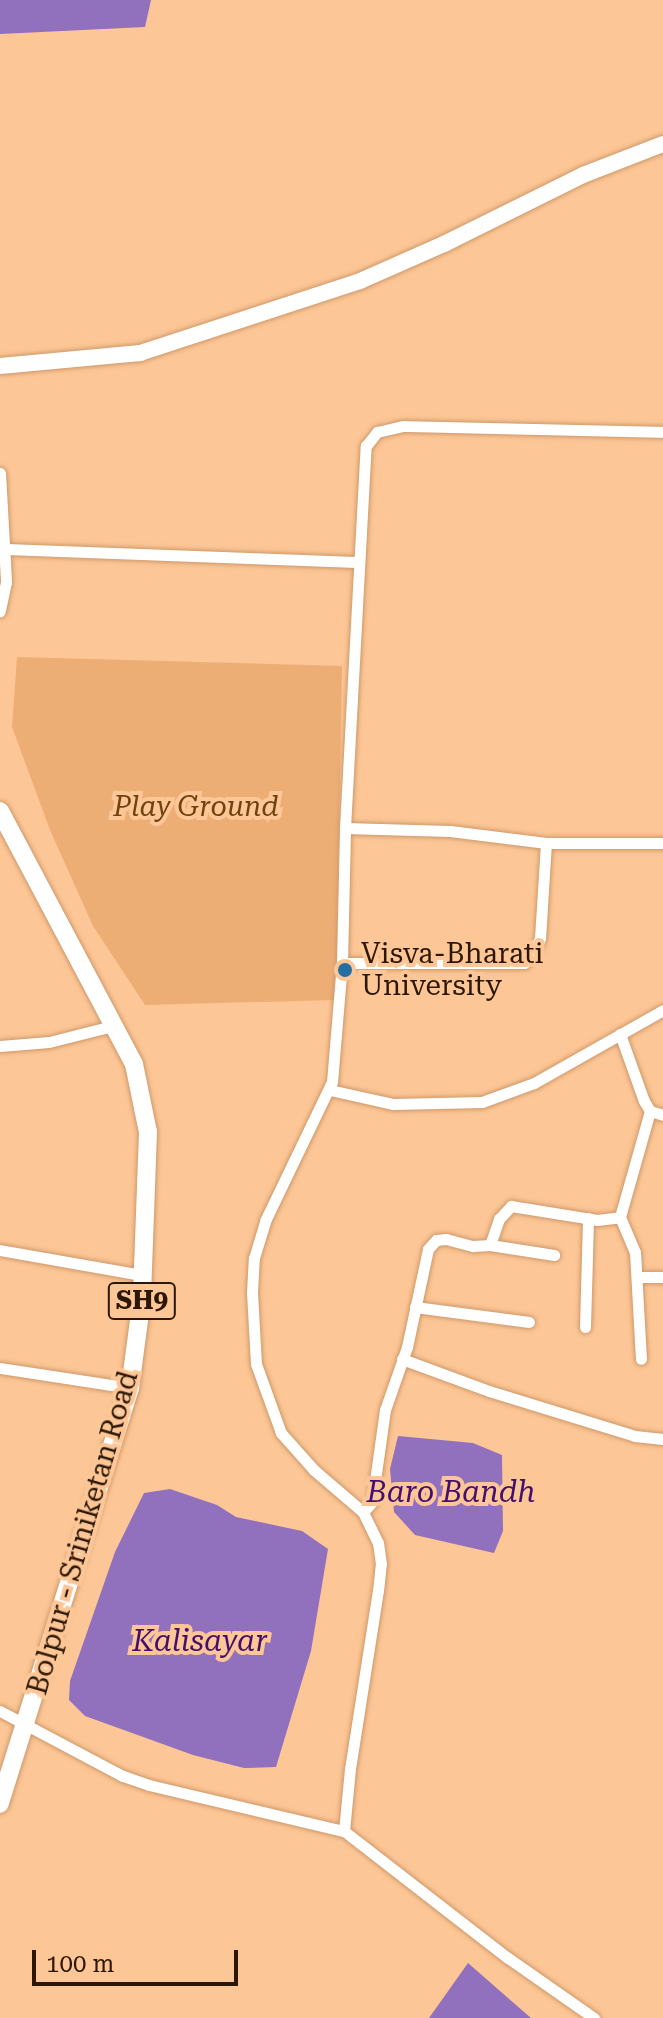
<!DOCTYPE html>
<html>
<head>
<meta charset="utf-8">
<style>
	body { margin:0 }
	#map { position:relative; width:663px; height:2018px; overflow:hidden; background:#fdc696; font-family:"Roboto Serif",serif }
	div>[style] { position:absolute }
	.green>* { inset:0; background:#edae76 }
	.water>* { inset:0; background:#9170be }
	.roads { filter:drop-shadow(0 0 2px #ce996a) drop-shadow(0 0 2px #ce996a) }
	.minor>* { height:11px; margin:-5.5px; padding:0 5.5px; transform-origin:5.5px; border-radius:5.5px; background:#fff }
	.secondary>* { height:16px; margin:-8px; padding:0 8px; transform-origin:8px; border-radius:8px; background:#fff }
	.primary>* { height:18px; margin:-9px; padding:0 9px; transform-origin:9px; border-radius:9px; background:#fff }
	.dots>* { width:22px; height:22px; translate:-50% -50%; box-sizing:border-box; border:4px solid #fdc696; border-radius:50% }
	span { translate:-50% -50%; white-space:nowrap; text-align:center; line-height:1.15; -webkit-text-stroke:8px #fdc696; paint-order:stroke }
	.shield-label span { padding:2px 6px; background:#fdc696; border:2px solid; border-radius:6px; -webkit-text-stroke-width:0 }
	.shield-label { font-size:26px; color:#2b1704; font-weight:700 }
	.park-label { font-size:28px; color:#70420d; font-style:italic }
	.poi-label { font-size:28px; color:#2b1704 }
	.left { translate:0 -50%; text-align:left }
	.street-label { font-size:28px; color:#2b1704 }
	.water-label { font-size:30px; color:#441070; font-style:italic }
	.scale { position:absolute; left:32px; top:1950px; width:206px; height:36px; box-sizing:border-box; border:4px solid #2b1704; border-top:0; padding-left:10px; font-size:24px; line-height:28px; white-space:nowrap; color:#2b1704; -webkit-text-stroke:6px #fdc696; paint-order:stroke }
</style>
</head>
<body>
<div id="map">
	<div class="green">
		<div style="clip-path:polygon(17px 657px,342px 666px,336px 1000px,145px 1005px,93px 926px,50px 830px,12px 727px)"></div>
	</div>
	<div class="water">
		<div style="clip-path:polygon(0 0,151px 0,145px 27px,0 34px)"></div>
		<div style="clip-path:polygon(398px 1436px,473px 1443px,502px 1455px,503px 1531px,494px 1553px,415px 1535px,394px 1512px,390px 1469px)"></div>
		<div style="clip-path:polygon(170px 1489px,217px 1505px,236px 1517px,302px 1531px,328px 1549px,311px 1651px,276px 1767px,244px 1768px,193px 1755px,85px 1716px,69px 1700px,70px 1681px,115px 1552px,144px 1493px)"></div>
		<div style="clip-path:polygon(468px 1963px,531px 2018px,429px 2018px)"></div>
	</div>
	<div class="roads">
		<div class="minor">
			<div style="left:0;top:473px;width:109px;rotate:86.8deg"></div>
			<div style="left:6px;top:582px;width:30px;rotate:102deg"></div>
			<div style="left:5px;top:549px;width:353px;rotate:2.1deg"></div>
			<div style="left:345px;top:828px;width:105px;rotate:1.6deg"></div>
			<div style="left:450px;top:831px;width:97px;rotate:7.1deg"></div>
			<div style="left:546px;top:843px;width:117px"></div>
			<div style="left:342px;top:963px;width:182px"></div>
			<div style="left:524px;top:963px;width:11px;rotate:-41deg"></div>
			<div style="left:532px;top:956px;width:20px;rotate:-66deg"></div>
			<div style="left:540px;top:938px;width:95px;rotate:-86.4deg"></div>
			<div style="left:620px;top:1034px;width:71px;rotate:70.3deg"></div>
			<div style="left:644px;top:1101px;width:12px;rotate:59deg"></div>
			<div style="left:650px;top:1111px;width:14px;rotate:17deg"></div>
			<div style="left:0;top:1046px;width:49px;rotate:-4.7deg"></div>
			<div style="left:49px;top:1042px;width:69px;rotate:-14.2deg"></div>
			<div style="left:330px;top:1090px;width:65px;rotate:12.5deg"></div>
			<div style="left:393px;top:1104px;width:89px;rotate:-1.3deg"></div>
			<div style="left:482px;top:1102px;width:55px;rotate:-20.1deg"></div>
			<div style="left:534px;top:1083px;width:148px;rotate:-29.5deg"></div>
			<div style="left:620px;top:1217px;width:38px;rotate:67deg"></div>
			<div style="left:635px;top:1252px;width:107px;rotate:86.8deg"></div>
			<div style="left:490px;top:1245px;width:65px;rotate:8.9deg"></div>
			<div style="left:0;top:1250px;width:144px;rotate:10deg"></div>
			<div style="left:637px;top:1277px;width:26px"></div>
			<div style="left:415px;top:1307px;width:115px;rotate:7.5deg"></div>
			<div style="left:585px;top:1327px;width:109px;rotate:-88.4deg"></div>
			<div style="left:402px;top:1359px;width:93px;rotate:20.2deg"></div>
			<div style="left:489px;top:1391px;width:153px;rotate:17.1deg"></div>
			<div style="left:635px;top:1436px;width:28px;rotate:6deg"></div>
			<div style="left:0;top:1368px;width:132px;rotate:8.7deg"></div>
			<div style="left:363px;top:1512px;width:13px;rotate:-48deg"></div>
			<div style="left:372px;top:1502px;width:93px;rotate:-82deg"></div>
			<div style="left:385px;top:1410px;width:67px;rotate:-70.8deg"></div>
			<div style="left:407px;top:1347px;width:100px;rotate:-77.9deg"></div>
			<div style="left:428px;top:1249px;width:12px;rotate:-48deg"></div>
			<div style="left:436px;top:1240px;width:10px;rotate:-6deg"></div>
			<div style="left:446px;top:1239px;width:28px;rotate:15deg"></div>
			<div style="left:473px;top:1246px;width:17px;rotate:-3deg"></div>
			<div style="left:490px;top:1245px;width:28px;rotate:-71deg"></div>
			<div style="left:499px;top:1219px;width:18px;rotate:-47deg"></div>
			<div style="left:511px;top:1206px;width:87px;rotate:9.2deg"></div>
			<div style="left:597px;top:1220px;width:23px;rotate:-7deg"></div>
			<div style="left:620px;top:1217px;width:110px;rotate:-74.2deg"></div>
			<div style="left:0;top:1711px;width:139px;rotate:27.9deg"></div>
			<div style="left:123px;top:1776px;width:28px;rotate:19deg"></div>
			<div style="left:149px;top:1785px;width:200px;rotate:13.3deg"></div>
			<div style="left:344px;top:1831px;width:207px;rotate:37.8deg"></div>
			<div style="left:508px;top:1958px;width:105px;rotate:34.9deg"></div>
			<div style="left:344px;top:1831px;width:62px;rotate:-84.5deg"></div>
			<div style="left:350px;top:1769px;width:180px;rotate:-81.1deg"></div>
			<div style="left:378px;top:1591px;width:27px;rotate:-84deg"></div>
			<div style="left:381px;top:1564px;width:21px;rotate:-98deg"></div>
			<div style="left:378px;top:1543px;width:34px;rotate:-116deg"></div>
			<div style="left:363px;top:1512px;width:65px;rotate:-139.4deg"></div>
			<div style="left:314px;top:1470px;width:50px;rotate:-131.7deg"></div>
			<div style="left:281px;top:1433px;width:73px;rotate:-109.9deg"></div>
			<div style="left:256px;top:1364px;width:71px;rotate:-93.2deg"></div>
			<div style="left:252px;top:1293px;width:35px;rotate:-87deg"></div>
			<div style="left:254px;top:1258px;width:39px;rotate:-73deg"></div>
			<div style="left:265px;top:1221px;width:154px;rotate:-64.3deg"></div>
			<div style="left:332px;top:1082px;width:119px;rotate:-85.2deg"></div>
			<div style="left:342px;top:963px;width:135px;rotate:-88.7deg"></div>
			<div style="left:345px;top:828px;width:383px;rotate:-86.9deg"></div>
			<div style="left:366px;top:446px;width:18px;rotate:-52deg"></div>
			<div style="left:377px;top:432px;width:27px;rotate:-13deg"></div>
			<div style="left:403px;top:426px;width:260px;rotate:1.3deg"></div>
		</div>
		<div class="secondary">
			<div style="left:0;top:366px;width:141px;rotate:-5.3deg"></div>
			<div style="left:140px;top:353px;width:231px;rotate:-18.1deg"></div>
			<div style="left:360px;top:281px;width:92px;rotate:-23.8deg"></div>
			<div style="left:444px;top:244px;width:155px;rotate:-26.4deg"></div>
			<div style="left:583px;top:175px;width:86px;rotate:-21.2deg"></div>
		</div>
		<div class="primary">
			<div style="left:0;top:811px;width:286px;rotate:62.1deg"></div>
			<div style="left:134px;top:1064px;width:69px;rotate:78.4deg"></div>
			<div style="left:148px;top:1132px;width:166px;rotate:92.1deg"></div>
			<div style="left:142px;top:1298px;width:91px;rotate:97.6deg"></div>
			<div style="left:130px;top:1388px;width:436px;rotate:107.4deg"></div>
		</div>
	</div>
	<div class="dots">
		<div style="left:345px;top:970px;background:#236fa2"></div>
	</div>
	<div class="shield-label">
		<span style="left:142px;top:1301px">SH9</span>
	</div>
	<div class="park-label">
		<span style="left:196px;top:807px">Play Ground</span>
	</div>
	<div class="poi-label">
		<span class="left" style="left:361px;top:970px">Visva-Bharati<br>University</span>
	</div>
	<div class="street-label">
		<span style="left:83px;top:1533px;rotate:-74deg">Bolpur - Sriniketan Road</span>
	</div>
	<div class="water-label">
		<span style="left:451px;top:1492px">Baro Bandh</span>
		<span style="left:200px;top:1641px">Kalisayar</span>
	</div>
	<div class="scale">100 m</div>
</div>
</body>
</html>
